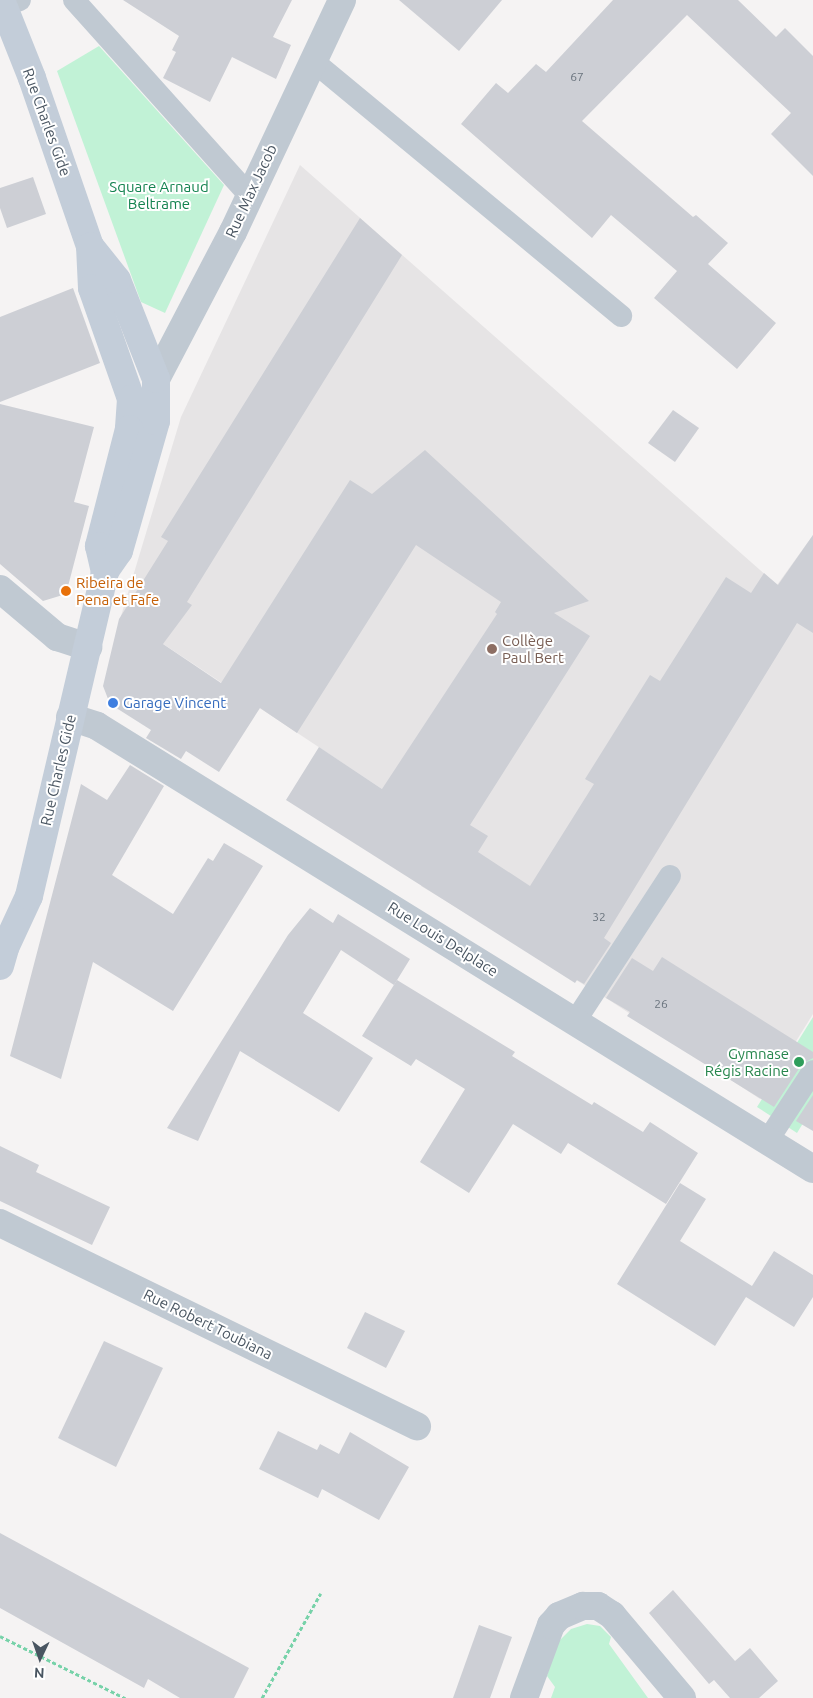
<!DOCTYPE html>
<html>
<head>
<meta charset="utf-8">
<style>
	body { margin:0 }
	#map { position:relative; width:813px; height:1698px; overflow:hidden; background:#f5f3f3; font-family:Ubuntu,sans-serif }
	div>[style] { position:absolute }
	.education>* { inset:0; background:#e6e4e5 }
	.green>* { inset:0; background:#c1f2d6 }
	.building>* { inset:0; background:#cdcfd5 }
	.path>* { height:3px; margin-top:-1.5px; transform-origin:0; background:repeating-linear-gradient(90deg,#77d2a9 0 4px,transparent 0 6.5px) }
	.lane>* { height:22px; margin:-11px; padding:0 11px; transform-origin:11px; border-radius:11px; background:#c0c9d2 }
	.street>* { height:28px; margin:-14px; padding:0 14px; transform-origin:14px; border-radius:14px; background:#c0c9d2 }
	.secondary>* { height:28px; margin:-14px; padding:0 14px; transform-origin:14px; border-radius:14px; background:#c3cdd9 }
	.dots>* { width:14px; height:14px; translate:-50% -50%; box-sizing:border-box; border:2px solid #fff; border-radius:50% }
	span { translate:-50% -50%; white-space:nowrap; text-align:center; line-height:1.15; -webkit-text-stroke:4px #fff; paint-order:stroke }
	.number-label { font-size:12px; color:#6a747e }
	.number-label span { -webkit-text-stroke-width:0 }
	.street-label { font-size:15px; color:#495561 }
	.park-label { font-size:15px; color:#148350 }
	.food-label { font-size:15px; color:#c56008 }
	.left { translate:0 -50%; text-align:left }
	.education-label { font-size:15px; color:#785e54 }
	.shop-label { font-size:15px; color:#366cbe }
	.leisure-label { font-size:15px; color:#27864d }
	.right { translate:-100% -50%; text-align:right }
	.north { position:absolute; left:15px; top:1633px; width:50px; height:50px; -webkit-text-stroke:4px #fff; paint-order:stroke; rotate:183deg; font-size:14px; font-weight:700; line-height:20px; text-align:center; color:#495561 }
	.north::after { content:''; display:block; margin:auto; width:18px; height:22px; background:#495561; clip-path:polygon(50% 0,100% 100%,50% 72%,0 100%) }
</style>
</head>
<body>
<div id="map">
	<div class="education">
		<div style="clip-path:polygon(300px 165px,777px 585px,813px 535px,813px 1014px,760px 1099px,609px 1000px,421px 886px,453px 836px,121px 616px,181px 417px)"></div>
	</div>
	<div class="green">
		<div style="clip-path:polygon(99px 46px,224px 185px,165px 313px,141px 302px,57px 71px)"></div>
		<div style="clip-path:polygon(813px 1017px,813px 1107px,797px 1133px,757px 1107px)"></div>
		<div style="clip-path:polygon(587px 1624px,600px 1626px,611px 1637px,609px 1644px,648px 1698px,551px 1698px,555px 1687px,547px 1676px,556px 1644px,571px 1629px)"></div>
	</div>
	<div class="building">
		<div style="clip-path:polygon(123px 0,292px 0,273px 37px,291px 45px,276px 79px,232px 57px,210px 102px,163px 78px,176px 52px,172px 50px,179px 36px)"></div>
		<div style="clip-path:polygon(399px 0,502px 0,459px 51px)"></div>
		<div style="clip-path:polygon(613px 0,738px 0,776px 37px,785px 28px,813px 56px,813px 176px,771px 134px,791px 113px,687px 15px,582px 121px,693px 217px,696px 215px,728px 243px,708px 264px,776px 323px,737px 369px,654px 298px,677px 271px,611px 215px,592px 238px,461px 124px,496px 83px,508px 93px,536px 64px,546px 72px)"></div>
		<div style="clip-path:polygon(33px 177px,46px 214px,7px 228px,0 208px,0 188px)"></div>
		<div style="clip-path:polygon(360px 218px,402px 255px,187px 602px,192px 605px,163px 644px,221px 683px,350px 480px,372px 494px,425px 450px,589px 601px,554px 613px,590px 636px,470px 825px,488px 836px,478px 852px,530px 886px,594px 784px,585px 779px,650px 675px,660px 681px,726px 577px,751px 593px,764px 573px,778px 585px,813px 535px,813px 633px,797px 623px,604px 938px,611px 943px,584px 984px,577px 980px,575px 983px,286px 800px,319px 747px,382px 789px,497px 614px,495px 612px,501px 602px,416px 545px,297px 733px,260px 708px,219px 772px,186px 751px,181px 759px,146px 738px,151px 730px,110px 704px,103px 686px,119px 619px,168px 541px,161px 537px)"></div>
		<div style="clip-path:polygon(73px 288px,100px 363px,0 402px,0 317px)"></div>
		<div style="clip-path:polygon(0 404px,94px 427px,74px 502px,89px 506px,66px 594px,43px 601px,0 564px)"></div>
		<div style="clip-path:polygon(673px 410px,699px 428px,675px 462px,648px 443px)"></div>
		<div style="clip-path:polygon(130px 765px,164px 786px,112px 875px,173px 914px,208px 858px,213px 861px,224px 843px,263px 866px,173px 1011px,93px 962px,61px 1079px,10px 1056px,81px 784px,107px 800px)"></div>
		<div style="clip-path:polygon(310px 908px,333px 923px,338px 914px,410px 959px,394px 985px,341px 950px,303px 1013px,373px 1058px,339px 1112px,240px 1051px,198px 1141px,167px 1128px,288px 935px)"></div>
		<div style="clip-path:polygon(662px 957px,813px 1052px,813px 1058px,802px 1064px,774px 1107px,627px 1016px,630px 1012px,606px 998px,632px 958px,653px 971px)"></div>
		<div style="clip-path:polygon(397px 980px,515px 1052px,512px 1056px,592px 1105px,594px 1102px,643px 1132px,650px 1122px,698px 1153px,666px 1204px,568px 1143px,561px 1154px,513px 1124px,469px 1193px,420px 1162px,465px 1089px,416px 1059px,411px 1066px,362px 1036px)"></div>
		<div style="clip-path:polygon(813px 1095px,813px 1131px,796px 1121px)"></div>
		<div style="clip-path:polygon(0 1146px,39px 1165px,36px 1172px,110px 1207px,92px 1245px,0 1201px)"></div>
		<div style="clip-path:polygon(680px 1183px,706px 1199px,680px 1241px,752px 1286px,774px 1251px,813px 1275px,813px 1297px,794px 1327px,746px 1297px,715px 1346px,617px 1284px)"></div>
		<div style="clip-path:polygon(365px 1312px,405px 1331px,386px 1368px,347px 1348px)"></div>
		<div style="clip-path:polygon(104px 1341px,163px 1368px,116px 1467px,58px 1438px)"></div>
		<div style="clip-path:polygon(278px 1431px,317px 1450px,320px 1444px,339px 1454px,350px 1432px,409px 1467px,379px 1520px,322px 1489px,318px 1498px,259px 1469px)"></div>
		<div style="clip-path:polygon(0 1533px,249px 1668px,234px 1698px,180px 1698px,148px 1679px,144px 1688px,0 1608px)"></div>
		<div style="clip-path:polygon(673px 1590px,735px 1661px,750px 1648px,778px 1681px,759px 1698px,730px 1698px,714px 1680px,709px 1684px,649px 1613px)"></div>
		<div style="clip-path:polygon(479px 1625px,512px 1637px,490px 1698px,453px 1698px)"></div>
	</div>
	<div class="path">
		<div style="left:0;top:1636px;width:140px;rotate:26.4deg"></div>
		<div style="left:262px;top:1698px;width:120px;rotate:-60.7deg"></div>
	</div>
	<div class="lane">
		<div style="left:74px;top:0;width:263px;rotate:48.1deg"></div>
		<div style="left:4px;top:6px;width:17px;rotate:-21deg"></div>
		<div style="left:313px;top:61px;width:400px;rotate:39.6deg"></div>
		<div style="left:576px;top:1020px;width:172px;rotate:-56.9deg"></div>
		<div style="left:768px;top:1140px;width:82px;rotate:-56.9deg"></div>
	</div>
	<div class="street">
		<div style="left:156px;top:379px;width:166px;rotate:-62.4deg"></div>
		<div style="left:233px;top:232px;width:256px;rotate:-64.8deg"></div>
		<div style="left:0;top:589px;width:75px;rotate:40.1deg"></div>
		<div style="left:57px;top:637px;width:33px;rotate:18deg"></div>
		<div style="left:70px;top:717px;width:28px;rotate:18deg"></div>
		<div style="left:97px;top:726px;width:842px;rotate:31.75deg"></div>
		<div style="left:0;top:1223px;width:464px;rotate:26deg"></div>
		<div style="left:524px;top:1698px;width:78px;rotate:-69.7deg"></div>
		<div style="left:551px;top:1625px;width:12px;rotate:-48deg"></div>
		<div style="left:559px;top:1616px;width:26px;rotate:-23deg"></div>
		<div style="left:583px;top:1606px;width:15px"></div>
		<div style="left:598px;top:1606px;width:17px;rotate:33deg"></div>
		<div style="left:612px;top:1615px;width:109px;rotate:49.9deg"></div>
	</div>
	<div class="secondary">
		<div style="left:1px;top:0;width:84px;rotate:68.3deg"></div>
		<div style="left:32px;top:78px;width:178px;rotate:71deg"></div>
		<div style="left:90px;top:246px;width:42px;rotate:87.3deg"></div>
		<div style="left:92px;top:288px;width:118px;rotate:70.6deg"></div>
		<div style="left:131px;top:399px;width:30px;rotate:94deg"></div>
		<div style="left:129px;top:429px;width:121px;rotate:104.4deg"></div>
		<div style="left:99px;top:546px;width:26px;rotate:77deg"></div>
		<div style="left:0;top:966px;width:19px;rotate:-74deg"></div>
		<div style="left:5px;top:948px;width:57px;rotate:-65.2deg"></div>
		<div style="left:29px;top:896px;width:334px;rotate:-76.8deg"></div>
		<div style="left:105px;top:571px;width:24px;rotate:-55deg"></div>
		<div style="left:119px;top:551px;width:135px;rotate:-74.1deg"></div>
		<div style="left:156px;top:421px;width:42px;rotate:-90deg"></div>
		<div style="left:156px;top:379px;width:106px;rotate:-111.5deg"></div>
		<div style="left:117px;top:280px;width:43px;rotate:-128.5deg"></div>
	</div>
	<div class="dots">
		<div style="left:66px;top:591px;background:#e8710a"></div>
		<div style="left:492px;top:649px;background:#8d6e63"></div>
		<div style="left:113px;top:703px;background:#3f7fe0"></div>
		<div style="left:799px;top:1062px;background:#2e9e5b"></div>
	</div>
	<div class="number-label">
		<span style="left:577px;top:77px">67</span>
		<span style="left:599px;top:917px">32</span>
		<span style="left:661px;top:1004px">26</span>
	</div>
	<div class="street-label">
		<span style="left:47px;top:122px;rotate:70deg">Rue Charles Gide</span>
		<span style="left:251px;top:191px;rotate:-65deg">Rue Max Jacob</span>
		<span style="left:58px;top:770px;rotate:-77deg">Rue Charles Gide</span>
		<span style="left:443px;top:939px;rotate:32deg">Rue Louis Delplace</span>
		<span style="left:208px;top:1324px;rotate:26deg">Rue Robert Toubiana</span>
	</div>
	<div class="park-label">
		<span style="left:159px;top:195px">Square Arnaud<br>Beltrame</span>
	</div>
	<div class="food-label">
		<span class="left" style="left:76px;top:591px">Ribeira de<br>Pena et Fafe</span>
	</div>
	<div class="education-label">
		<span class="left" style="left:502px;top:649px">Collège<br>Paul Bert</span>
	</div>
	<div class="shop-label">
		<span class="left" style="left:123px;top:703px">Garage Vincent</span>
	</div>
	<div class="leisure-label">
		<span class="right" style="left:789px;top:1062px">Gymnase<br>Régis Racine</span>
	</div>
	<div class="north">N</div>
</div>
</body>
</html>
